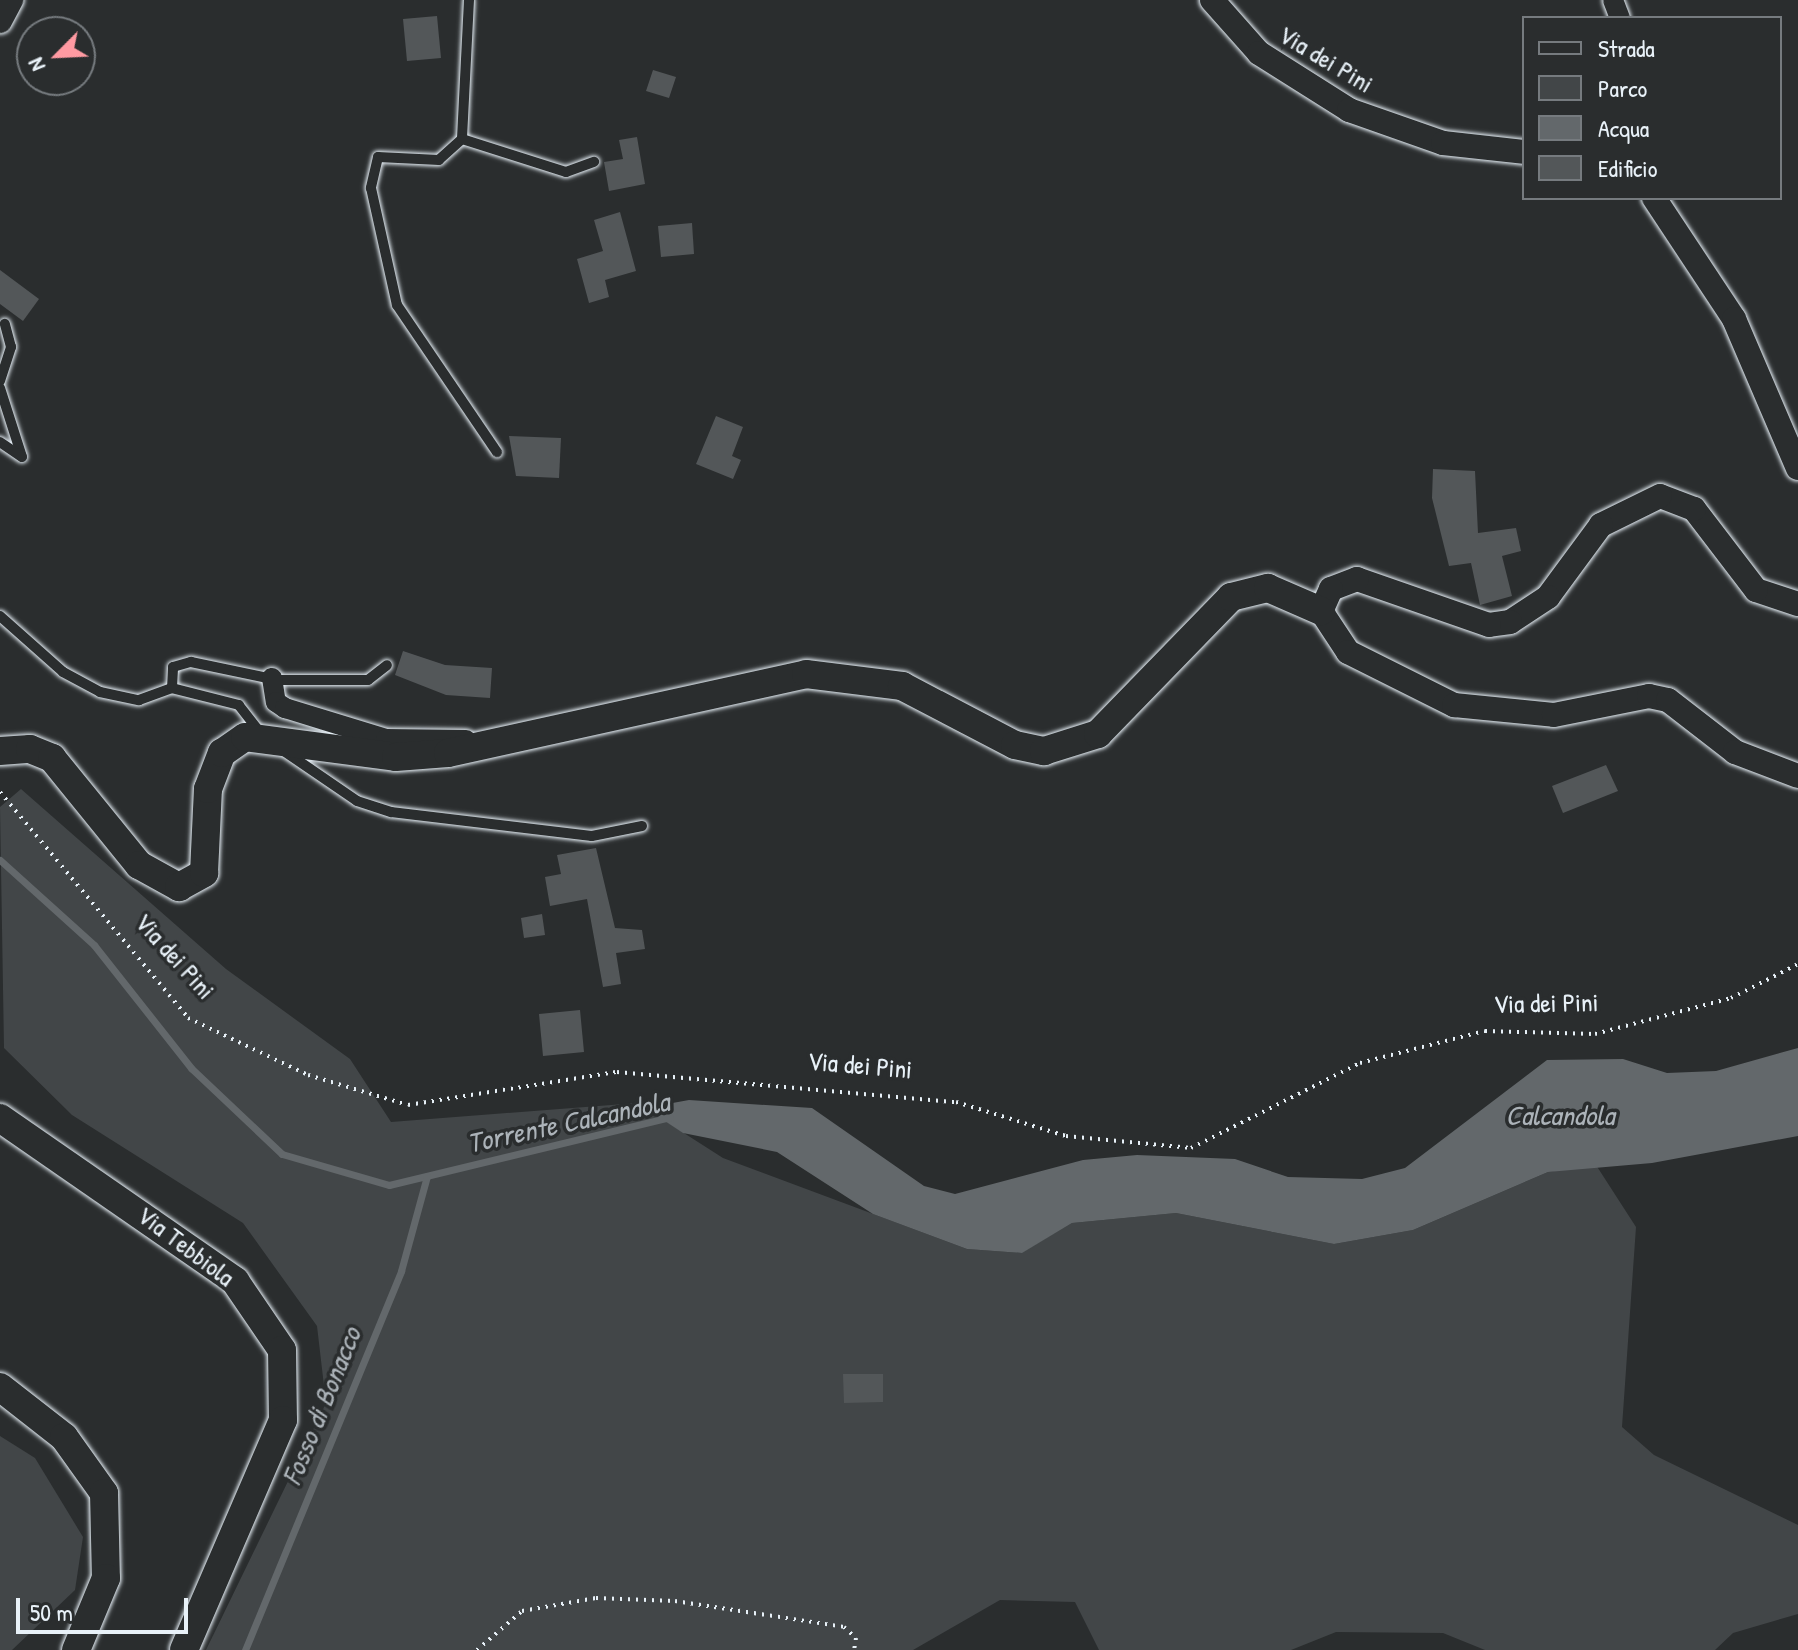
<!DOCTYPE html>
<html>
<head>
<meta charset="utf-8">
<style>
	body { margin:0 }
	#map { position:relative; width:1798px; height:1650px; overflow:hidden; background:#2a2d2e; font-family:"Patrick Hand",sans-serif }
	div>[style] { position:absolute }
	.green>* { inset:0; background:#424648 }
	.water>* { inset:0; background:#63686b }
	.stream>* { height:7px; margin:-3.5px; padding:0 3.5px; transform-origin:3.5px; border-radius:3.5px; background:#63686b }
	.building>* { inset:0; background:#535759 }
	.path>* { height:4px; margin-top:-2px; transform-origin:0; background:repeating-linear-gradient(90deg,#e8f1f8 0 2px,transparent 0 8px) }
	.roads { filter:drop-shadow(0 0 2px #e8f1f8) drop-shadow(0 0 2px #e8f1f8) }
	.service>* { height:10px; margin:-5px; padding:0 5px; transform-origin:5px; border-radius:5px; background:#2a2d2e }
	.minor>* { height:20px; margin:-10px; padding:0 10px; transform-origin:10px; border-radius:10px; background:#2a2d2e }
	.tertiary>* { height:24px; margin:-12px; padding:0 12px; transform-origin:12px; border-radius:12px; background:#2a2d2e }
	.secondary>* { height:28px; margin:-14px; padding:0 14px; transform-origin:14px; border-radius:14px; background:#2a2d2e }
	span { translate:-50% -50%; white-space:nowrap; text-align:center; line-height:1.15; -webkit-text-stroke:7px #2a2d2e; paint-order:stroke }
	.street-label { font-size:26px; color:#e8f1f8 }
	.water-label { font-size:28px; color:#acb3b9; font-style:italic }
	.legend { position:absolute; left:1522px; top:16px; width:260px; height:184px; box-sizing:border-box; background:#2a2d2e; border:2px solid #767b7f; margin:0; padding:10px 14px; list-style:none; font-size:24px; color:#e8f1f8 }
	.legend li { display:flex; align-items:center; gap:16px; height:40px }
	.legend b { width:40px; border:2px solid #767b7f }
	.north { position:absolute; left:16px; top:16px; width:80px; height:80px; box-sizing:border-box; background:#2a2d2e; border:2px solid #767b7f; border-radius:50%; rotate:246deg; font-size:22px; font-weight:700; line-height:32px; text-align:center; color:#e8f1f8 }
	.north::after { content:''; display:block; margin:auto; width:28px; height:36px; background:#ff9aa2; clip-path:polygon(50% 0,100% 100%,50% 72%,0 100%) }
	.scale { position:absolute; left:16px; top:1598px; width:172px; height:36px; box-sizing:border-box; border:4px solid #e8f1f8; border-top:0; padding-left:10px; font-size:24px; line-height:28px; white-space:nowrap; color:#e8f1f8; -webkit-text-stroke:6px #2a2d2e; paint-order:stroke }
</style>
</head>
<body>
<div id="map">
	<div class="green">
		<div style="clip-path:polygon(21px 789px,226px 969px,350px 1059px,391px 1122px,637px 1103px,723px 1158px,967px 1249px,1021px 1253px,1072px 1223px,1176px 1213px,1334px 1244px,1413px 1230px,1548px 1172px,1596px 1165px,1636px 1227px,1622px 1427px,1654px 1455px,1798px 1525px,1798px 1614px,1733px 1633px,1715px 1650px,1485px 1650px,1443px 1633px,1336px 1632px,1291px 1650px,1099px 1650px,1075px 1602px,1000px 1600px,913px 1650px,206px 1650px,326px 1403px,317px 1326px,243px 1223px,72px 1115px,4px 1048px,0 807px)"></div>
		<div style="clip-path:polygon(0 1436px,35px 1458px,83px 1537px,75px 1590px,12px 1650px,0 1650px)"></div>
	</div>
	<div class="water">
		<div style="clip-path:polygon(1798px 1048px,1798px 1136px,1652px 1163px,1548px 1172px,1413px 1230px,1334px 1244px,1176px 1213px,1072px 1223px,1022px 1253px,967px 1249px,873px 1214px,777px 1152px,683px 1133px,645px 1108px,689px 1100px,812px 1108px,924px 1186px,955px 1194px,1083px 1160px,1137px 1155px,1235px 1159px,1288px 1177px,1362px 1179px,1405px 1168px,1547px 1060px,1623px 1059px,1667px 1073px,1716px 1071px)"></div>
	</div>
	<div class="stream">
		<div style="left:0;top:860px;width:127px;rotate:42.1deg"></div>
		<div style="left:94px;top:945px;width:157px;rotate:51.7deg"></div>
		<div style="left:191px;top:1068px;width:125px;rotate:43.4deg"></div>
		<div style="left:282px;top:1154px;width:111px;rotate:16.2deg"></div>
		<div style="left:389px;top:1185px;width:289px;rotate:-13.6deg"></div>
		<div style="left:245px;top:1650px;width:410px;rotate:-67.6deg"></div>
		<div style="left:401px;top:1271px;width:98px;rotate:-74.7deg"></div>
	</div>
	<div class="building">
		<div style="clip-path:polygon(437px 16px,441px 58px,407px 61px,403px 19px)"></div>
		<div style="clip-path:polygon(653px 70px,676px 77px,669px 98px,646px 91px)"></div>
		<div style="clip-path:polygon(637px 137px,645px 184px,609px 191px,604px 162px,623px 159px,619px 140px)"></div>
		<div style="clip-path:polygon(620px 212px,636px 271px,605px 280px,609px 297px,589px 303px,577px 259px,603px 251px,594px 220px)"></div>
		<div style="clip-path:polygon(692px 223px,694px 254px,661px 257px,658px 226px)"></div>
		<div style="clip-path:polygon(0 270px,39px 299px,23px 321px,0 304px)"></div>
		<div style="clip-path:polygon(716px 416px,743px 427px,732px 456px,741px 460px,733px 479px,696px 464px)"></div>
		<div style="clip-path:polygon(509px 436px,561px 438px,559px 478px,516px 476px)"></div>
		<div style="clip-path:polygon(1433px 469px,1475px 471px,1478px 533px,1516px 528px,1521px 551px,1502px 556px,1512px 596px,1480px 605px,1471px 563px,1449px 566px,1432px 498px)"></div>
		<div style="clip-path:polygon(403px 651px,445px 665px,492px 668px,490px 698px,446px 695px,395px 675px)"></div>
		<div style="clip-path:polygon(1606px 765px,1618px 791px,1563px 813px,1552px 786px)"></div>
		<div style="clip-path:polygon(596px 848px,615px 928px,642px 930px,645px 949px,616px 953px,621px 984px,603px 987px,587px 899px,550px 906px,545px 877px,561px 874px,557px 855px)"></div>
		<div style="clip-path:polygon(542px 914px,545px 935px,524px 938px,521px 918px)"></div>
		<div style="clip-path:polygon(580px 1010px,584px 1052px,543px 1056px,539px 1014px)"></div>
		<div style="clip-path:polygon(843px 1374px,883px 1374px,883px 1402px,844px 1403px)"></div>
	</div>
	<div class="path">
		<div style="left:0;top:792px;width:294px;rotate:50.2deg"></div>
		<div style="left:188px;top:1018px;width:133px;rotate:25.4deg"></div>
		<div style="left:308px;top:1075px;width:104px;rotate:16.7deg"></div>
		<div style="left:408px;top:1105px;width:212px;rotate:-9deg"></div>
		<div style="left:617px;top:1072px;width:340px;rotate:5.1deg"></div>
		<div style="left:956px;top:1102px;width:115px;rotate:17.2deg"></div>
		<div style="left:1066px;top:1136px;width:126px;rotate:5.5deg"></div>
		<div style="left:1191px;top:1148px;width:189px;rotate:-26.7deg"></div>
		<div style="left:1360px;top:1063px;width:129px;rotate:-14.4deg"></div>
		<div style="left:1485px;top:1031px;width:110px;rotate:1.6deg"></div>
		<div style="left:1595px;top:1034px;width:141px;rotate:-14.8deg"></div>
		<div style="left:1731px;top:998px;width:75px;rotate:-26.9deg"></div>
		<div style="left:477px;top:1650px;width:60px;rotate:-40.9deg"></div>
		<div style="left:522px;top:1611px;width:75px;rotate:-10deg"></div>
		<div style="left:596px;top:1598px;width:79px;rotate:2.2deg"></div>
		<div style="left:675px;top:1601px;width:171px;rotate:8.7deg"></div>
		<div style="left:844px;top:1627px;width:16px;rotate:43deg"></div>
		<div style="left:856px;top:1638px;width:12px;rotate:99deg"></div>
	</div>
	<div class="roads">
		<div class="service">
			<div style="left:469px;top:0;width:139px;rotate:92.9deg"></div>
			<div style="left:462px;top:139px;width:31px;rotate:138deg"></div>
			<div style="left:439px;top:160px;width:61px;rotate:-177.2deg"></div>
			<div style="left:378px;top:157px;width:32px;rotate:103deg"></div>
			<div style="left:371px;top:188px;width:120px;rotate:77.5deg"></div>
			<div style="left:397px;top:305px;width:178px;rotate:55.8deg"></div>
			<div style="left:462px;top:139px;width:109px;rotate:17.6deg"></div>
			<div style="left:566px;top:172px;width:30px;rotate:-20deg"></div>
			<div style="left:0;top:381px;width:36px;rotate:-72deg"></div>
			<div style="left:11px;top:347px;width:24px;rotate:-105deg"></div>
			<div style="left:0;top:388px;width:72px;rotate:72.3deg"></div>
			<div style="left:22px;top:457px;width:27px;rotate:-146deg"></div>
			<div style="left:0;top:616px;width:84px;rotate:41.6deg"></div>
			<div style="left:63px;top:672px;width:42px;rotate:28.4deg"></div>
			<div style="left:100px;top:692px;width:40px;rotate:12deg"></div>
			<div style="left:139px;top:700px;width:35px;rotate:-20deg"></div>
			<div style="left:259px;top:731px;width:33px;rotate:-128deg"></div>
			<div style="left:239px;top:705px;width:69px;rotate:-165.8deg"></div>
			<div style="left:172px;top:688px;width:21px;rotate:-87deg"></div>
			<div style="left:173px;top:667px;width:19px;rotate:-16deg"></div>
			<div style="left:191px;top:662px;width:88px;rotate:11.8deg"></div>
			<div style="left:277px;top:680px;width:91px"></div>
			<div style="left:368px;top:680px;width:24px;rotate:-38deg"></div>
			<div style="left:284px;top:751px;width:88px;rotate:34.4deg"></div>
			<div style="left:357px;top:801px;width:36px;rotate:18deg"></div>
			<div style="left:391px;top:812px;width:202px;rotate:6.8deg"></div>
			<div style="left:592px;top:836px;width:51px;rotate:-11.3deg"></div>
		</div>
		<div class="minor">
			<div style="left:1613px;top:0;width:19px;rotate:69deg"></div>
			<div style="left:272px;top:678px;width:24px;rotate:81deg"></div>
			<div style="left:276px;top:702px;width:11px;rotate:34deg"></div>
			<div style="left:285px;top:708px;width:106px;rotate:17.1deg"></div>
			<div style="left:386px;top:739px;width:80px;rotate:0.7deg"></div>
		</div>
		<div class="tertiary">
			<div style="left:1212px;top:0;width:71px;rotate:48.4deg"></div>
			<div style="left:1259px;top:53px;width:107px;rotate:32.3deg"></div>
			<div style="left:1349px;top:110px;width:100px;rotate:19.3deg"></div>
			<div style="left:1443px;top:143px;width:81px;rotate:6.3deg"></div>
			<div style="left:0;top:21px;width:24px;rotate:-62deg"></div>
			<div style="left:1654px;top:198px;width:145px;rotate:56.5deg"></div>
			<div style="left:1734px;top:319px;width:162px;rotate:66.8deg"></div>
			<div style="left:1798px;top:604px;width:44px;rotate:-161.6deg"></div>
			<div style="left:1756px;top:590px;width:102px;rotate:-127.4deg"></div>
			<div style="left:1694px;top:509px;width:36px;rotate:-159deg"></div>
			<div style="left:1660px;top:496px;width:66px;rotate:153.8deg"></div>
			<div style="left:1601px;top:525px;width:89px;rotate:126.4deg"></div>
			<div style="left:1548px;top:597px;width:45px;rotate:146.7deg"></div>
			<div style="left:1510px;top:622px;width:21px;rotate:172deg"></div>
			<div style="left:1489px;top:625px;width:140px;rotate:-160.8deg"></div>
			<div style="left:1357px;top:579px;width:28px;rotate:159deg"></div>
			<div style="left:1331px;top:589px;width:24px;rotate:114deg"></div>
			<div style="left:1321px;top:611px;width:49px;rotate:56.6deg"></div>
			<div style="left:1348px;top:652px;width:119px;rotate:26.6deg"></div>
			<div style="left:1454px;top:705px;width:100px;rotate:5.7deg"></div>
			<div style="left:1554px;top:715px;width:97px;rotate:-11.3deg"></div>
			<div style="left:1649px;top:696px;width:19px;rotate:12deg"></div>
			<div style="left:1668px;top:700px;width:85px;rotate:37.8deg"></div>
			<div style="left:1735px;top:752px;width:67px;rotate:20.9deg"></div>
		</div>
		<div class="secondary">
			<div style="left:0;top:751px;width:30px;rotate:-4deg"></div>
			<div style="left:30px;top:749px;width:24px;rotate:22deg"></div>
			<div style="left:52px;top:758px;width:138px;rotate:50.9deg"></div>
			<div style="left:139px;top:865px;width:46px;rotate:28.8deg"></div>
			<div style="left:179px;top:887px;width:29px;rotate:-29deg"></div>
			<div style="left:204px;top:873px;width:84px;rotate:-87.3deg"></div>
			<div style="left:208px;top:789px;width:39px;rotate:-69deg"></div>
			<div style="left:222px;top:753px;width:28px;rotate:-35deg"></div>
			<div style="left:245px;top:737px;width:152px;rotate:7.5deg"></div>
			<div style="left:396px;top:757px;width:52px;rotate:-4.4deg"></div>
			<div style="left:448px;top:753px;width:367px;rotate:-12.4deg"></div>
			<div style="left:806px;top:674px;width:97px;rotate:7.1deg"></div>
			<div style="left:902px;top:686px;width:127px;rotate:27.6deg"></div>
			<div style="left:1015px;top:745px;width:30px;rotate:12deg"></div>
			<div style="left:1044px;top:751px;width:57px;rotate:-17.5deg"></div>
			<div style="left:1098px;top:734px;width:191px;rotate:-45.8deg"></div>
			<div style="left:1231px;top:597px;width:38px;rotate:-14deg"></div>
			<div style="left:1268px;top:588px;width:58px;rotate:23.5deg"></div>
			<div style="left:0;top:1118px;width:286px;rotate:34.7deg"></div>
			<div style="left:235px;top:1281px;width:83px;rotate:55.7deg"></div>
			<div style="left:282px;top:1350px;width:70px;rotate:89.2deg"></div>
			<div style="left:283px;top:1420px;width:250px;rotate:113.3deg"></div>
			<div style="left:0;top:1387px;width:81px;rotate:38deg"></div>
			<div style="left:64px;top:1437px;width:69px;rotate:54.5deg"></div>
			<div style="left:104px;top:1493px;width:85px;rotate:88.7deg"></div>
			<div style="left:106px;top:1578px;width:78px;rotate:112.6deg"></div>
		</div>
	</div>
	<div class="street-label">
		<span style="left:1326px;top:59px;rotate:31deg">Via dei Pini</span>
		<span style="left:175px;top:956px;rotate:48deg">Via dei Pini</span>
		<span style="left:1546px;top:1003px;rotate:-1deg">Via dei Pini</span>
		<span style="left:860px;top:1065px;rotate:5deg">Via dei Pini</span>
		<span style="left:186px;top:1246px;rotate:37deg">Via Tebbiola</span>
	</div>
	<div class="water-label">
		<span style="left:1560px;top:1115px">Calcandola</span>
		<span style="left:568px;top:1122px;rotate:-12deg">Torrente Calcandola</span>
		<span style="left:321px;top:1406px;rotate:-68deg">Fosso di Bonacco</span>
	</div>
	<ul class="legend">
	<li><b style="height:10px;background:#2a2d2e"></b>Strada</li>
	<li><b style="height:22px;background:#424648"></b>Parco</li>
	<li><b style="height:22px;background:#63686b"></b>Acqua</li>
	<li><b style="height:22px;background:#535759"></b>Edificio</li>
	</ul>
	<div class="north">N</div>
	<div class="scale">50 m</div>
</div>
</body>
</html>
